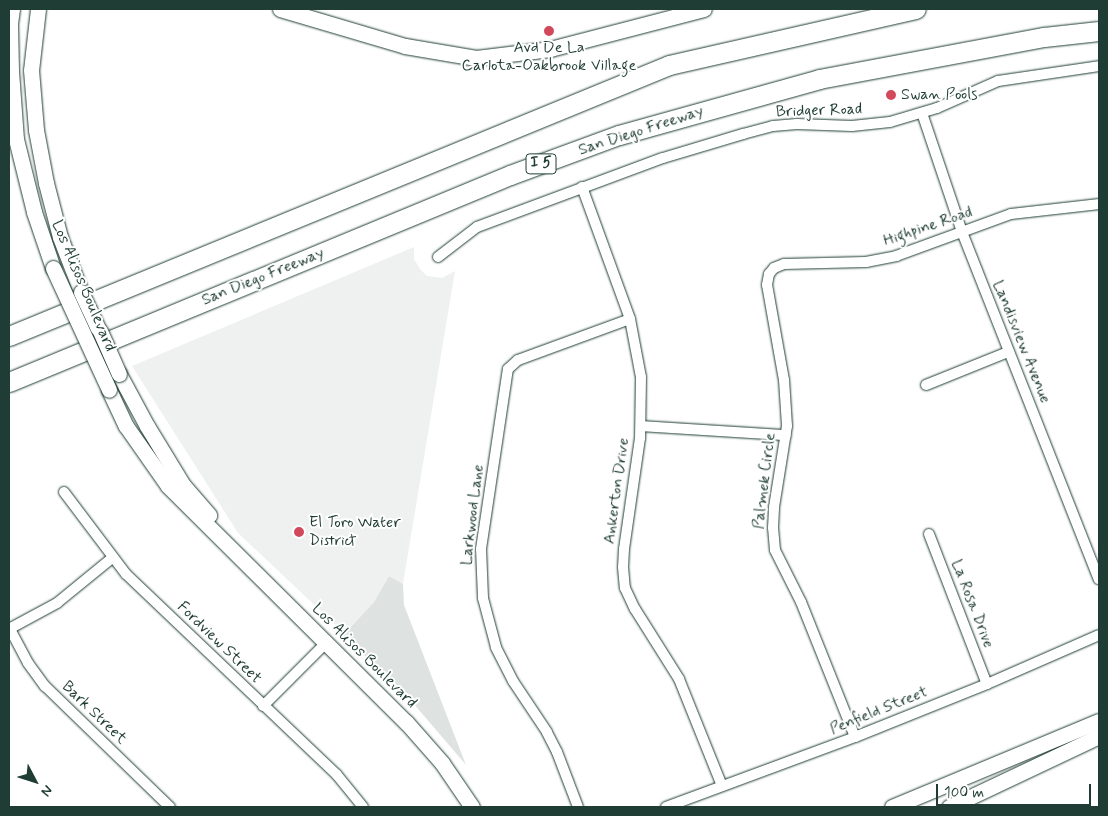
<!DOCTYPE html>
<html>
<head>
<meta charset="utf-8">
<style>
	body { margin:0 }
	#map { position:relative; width:1108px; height:816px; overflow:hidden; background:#fff; font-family:Mynerve,sans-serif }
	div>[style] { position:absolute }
	.built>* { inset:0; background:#eef1f0 }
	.green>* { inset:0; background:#dee3e2 }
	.roads { filter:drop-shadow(0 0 1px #1f3d34) drop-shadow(0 0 1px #1f3d34) }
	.minor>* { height:10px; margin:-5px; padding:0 5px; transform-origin:5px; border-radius:5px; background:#fff }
	.secondary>* { height:15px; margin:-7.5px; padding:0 7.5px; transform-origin:7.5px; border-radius:7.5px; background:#fff }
	.motorway>* { height:19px; margin:-9.5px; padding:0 9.5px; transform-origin:9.5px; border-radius:9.5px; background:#fff }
	.bridges { filter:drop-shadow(0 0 1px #1f3d34) drop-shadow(0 0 1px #1f3d34) }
	.secondary-bridge>* { height:15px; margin:-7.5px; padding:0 7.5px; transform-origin:7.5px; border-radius:7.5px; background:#fff }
	.dots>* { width:14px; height:14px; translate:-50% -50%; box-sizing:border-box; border:2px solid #fff; border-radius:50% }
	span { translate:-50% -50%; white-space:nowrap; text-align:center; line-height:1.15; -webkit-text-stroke:4px #fff; paint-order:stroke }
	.shield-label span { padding:1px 4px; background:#fff; border:1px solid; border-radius:4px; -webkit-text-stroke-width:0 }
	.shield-label { font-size:15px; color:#1f3d34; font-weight:700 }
	.poi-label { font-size:16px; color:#1f3d34 }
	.left { translate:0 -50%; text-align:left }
	.street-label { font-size:16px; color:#1f3d34 }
	.frame { position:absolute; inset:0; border:10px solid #1f3d34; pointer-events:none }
	.north { position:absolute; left:10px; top:756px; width:50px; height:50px; -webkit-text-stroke:4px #fff; paint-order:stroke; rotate:130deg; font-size:14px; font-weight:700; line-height:20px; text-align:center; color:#1f3d34 }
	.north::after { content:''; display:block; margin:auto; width:18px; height:22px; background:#1f3d34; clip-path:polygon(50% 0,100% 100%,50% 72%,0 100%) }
	.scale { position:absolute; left:936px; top:784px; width:155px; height:22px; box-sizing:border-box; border:2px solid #1f3d34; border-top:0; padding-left:6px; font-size:15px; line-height:18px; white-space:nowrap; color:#1f3d34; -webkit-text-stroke:4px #fff; paint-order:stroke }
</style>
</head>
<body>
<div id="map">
	<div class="built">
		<div style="clip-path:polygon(414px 247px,414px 259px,420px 269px,427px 276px,442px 278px,455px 271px,403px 584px,389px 576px,374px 602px,344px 633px,238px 533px,132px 366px)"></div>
	</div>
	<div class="green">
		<div style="clip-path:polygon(389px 576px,403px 584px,404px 605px,466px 765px,407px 696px,343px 635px,374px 602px)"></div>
	</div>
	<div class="roads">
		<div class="minor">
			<div style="left:922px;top:113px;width:126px;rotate:71.4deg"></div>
			<div style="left:962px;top:232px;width:373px;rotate:68.5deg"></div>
			<div style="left:582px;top:187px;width:140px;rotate:70deg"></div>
			<div style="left:630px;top:319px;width:59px;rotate:79.3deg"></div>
			<div style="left:641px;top:377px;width:61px;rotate:90.9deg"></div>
			<div style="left:640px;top:438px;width:112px;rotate:98.2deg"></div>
			<div style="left:624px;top:549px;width:18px;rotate:93deg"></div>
			<div style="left:623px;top:567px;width:21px;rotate:85deg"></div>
			<div style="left:625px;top:588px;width:23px;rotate:65deg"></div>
			<div style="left:635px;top:609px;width:83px;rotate:57.8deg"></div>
			<div style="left:679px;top:679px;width:115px;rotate:68.1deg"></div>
			<div style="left:438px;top:257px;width:49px;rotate:-37.6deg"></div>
			<div style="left:477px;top:227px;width:198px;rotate:-20.4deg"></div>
			<div style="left:663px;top:158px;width:84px;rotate:-16.7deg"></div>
			<div style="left:743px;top:134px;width:31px;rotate:-15deg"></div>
			<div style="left:773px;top:126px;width:24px;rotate:-5deg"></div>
			<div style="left:797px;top:124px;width:55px;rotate:2.1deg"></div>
			<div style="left:852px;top:126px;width:38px;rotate:-6deg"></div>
			<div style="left:890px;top:122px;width:49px;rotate:-16.6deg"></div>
			<div style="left:937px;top:108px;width:67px;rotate:-23.9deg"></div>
			<div style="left:998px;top:81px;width:102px;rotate:-8.4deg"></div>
			<div style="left:926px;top:385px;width:88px;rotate:-21.9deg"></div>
			<div style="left:641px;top:426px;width:145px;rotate:3.6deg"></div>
			<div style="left:64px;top:492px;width:103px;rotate:52.9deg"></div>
			<div style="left:126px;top:574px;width:291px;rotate:43.6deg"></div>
			<div style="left:337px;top:775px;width:41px;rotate:50.9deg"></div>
			<div style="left:929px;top:534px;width:161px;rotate:68.9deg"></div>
			<div style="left:9px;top:629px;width:55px;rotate:-28.4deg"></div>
			<div style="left:57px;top:603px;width:71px;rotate:-39.3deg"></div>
			<div style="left:10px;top:629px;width:38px;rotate:62deg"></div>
			<div style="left:28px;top:663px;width:29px;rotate:54deg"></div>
			<div style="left:45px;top:686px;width:174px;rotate:44.1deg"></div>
			<div style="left:263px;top:706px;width:89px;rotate:-45deg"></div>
			<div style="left:855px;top:737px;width:145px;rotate:-111.8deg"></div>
			<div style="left:801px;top:602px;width:58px;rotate:-116.6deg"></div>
			<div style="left:775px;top:550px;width:22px;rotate:-95deg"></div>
			<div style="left:773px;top:528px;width:21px;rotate:-87deg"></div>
			<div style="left:774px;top:507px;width:82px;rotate:-80.9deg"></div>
			<div style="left:787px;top:426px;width:46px;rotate:-93.7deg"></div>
			<div style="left:784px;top:380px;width:97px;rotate:-100.1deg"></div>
			<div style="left:767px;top:285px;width:11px;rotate:-80deg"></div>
			<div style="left:769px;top:274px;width:8px;rotate:-50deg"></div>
			<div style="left:774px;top:268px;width:11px;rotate:-22deg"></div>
			<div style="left:784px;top:264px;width:82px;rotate:-1.4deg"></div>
			<div style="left:866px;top:262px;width:31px;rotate:-11deg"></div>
			<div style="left:896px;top:256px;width:122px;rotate:-20.1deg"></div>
			<div style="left:1011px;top:214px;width:89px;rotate:-6.5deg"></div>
			<div style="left:578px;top:807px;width:59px;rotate:-110.9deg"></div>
			<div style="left:557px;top:752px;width:22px;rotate:-117deg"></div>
			<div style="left:547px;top:732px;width:61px;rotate:-123.7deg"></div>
			<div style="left:513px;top:681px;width:38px;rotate:-117deg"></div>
			<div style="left:496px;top:647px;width:51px;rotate:-104.9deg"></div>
			<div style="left:483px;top:598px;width:49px;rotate:-92.3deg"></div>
			<div style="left:481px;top:549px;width:182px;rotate:-81.5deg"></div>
			<div style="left:508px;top:369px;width:13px;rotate:-42deg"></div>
			<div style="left:518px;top:360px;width:119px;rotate:-20.1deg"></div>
			<div style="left:666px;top:807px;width:202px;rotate:-20.3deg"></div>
			<div style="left:855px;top:737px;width:142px;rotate:-21.9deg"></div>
			<div style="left:987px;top:684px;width:122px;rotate:-23.6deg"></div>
		</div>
		<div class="secondary">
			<div style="left:12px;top:9px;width:14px;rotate:98deg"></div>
			<div style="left:10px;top:23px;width:48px;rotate:88.8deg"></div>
			<div style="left:11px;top:71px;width:68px;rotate:85.8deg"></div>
			<div style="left:16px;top:139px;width:75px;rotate:76.1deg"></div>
			<div style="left:34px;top:212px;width:59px;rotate:71.3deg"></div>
			<div style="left:38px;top:9px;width:61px;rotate:96.5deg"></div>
			<div style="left:31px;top:70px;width:60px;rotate:85.2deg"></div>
			<div style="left:36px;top:130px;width:54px;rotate:79.3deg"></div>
			<div style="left:46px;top:183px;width:56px;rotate:75.5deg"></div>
			<div style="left:60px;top:237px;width:59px;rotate:69.1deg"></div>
			<div style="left:280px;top:9px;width:130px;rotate:16.5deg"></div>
			<div style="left:405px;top:46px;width:72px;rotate:9.6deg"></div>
			<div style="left:476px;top:58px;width:75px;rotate:-6.9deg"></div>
			<div style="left:550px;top:49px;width:159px;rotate:-14.6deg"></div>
			<div style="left:119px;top:374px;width:59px;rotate:61.7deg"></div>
			<div style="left:147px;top:426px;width:69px;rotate:58.6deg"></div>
			<div style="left:183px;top:485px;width:40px;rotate:49deg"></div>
			<div style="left:109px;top:390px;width:40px;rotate:65deg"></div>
			<div style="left:126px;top:426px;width:73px;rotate:55deg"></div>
			<div style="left:168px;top:486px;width:335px;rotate:44.8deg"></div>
			<div style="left:406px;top:722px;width:55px;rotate:48.7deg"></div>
			<div style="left:442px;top:763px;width:53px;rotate:55.7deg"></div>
			<div style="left:892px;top:807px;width:224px;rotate:-22.6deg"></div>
			<div style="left:949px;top:807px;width:166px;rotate:-25.3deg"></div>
		</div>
		<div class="motorway">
			<div style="left:9px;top:336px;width:713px;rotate:-22.32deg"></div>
			<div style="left:669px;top:65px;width:253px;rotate:-12.8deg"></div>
			<div style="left:9px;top:382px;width:542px;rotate:-22.45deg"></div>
			<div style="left:510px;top:175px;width:116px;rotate:-20.2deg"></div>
			<div style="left:619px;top:135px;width:208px;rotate:-15.6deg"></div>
			<div style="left:819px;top:79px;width:229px;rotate:-10.6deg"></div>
			<div style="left:1044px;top:37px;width:55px;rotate:-6.2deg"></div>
		</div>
	</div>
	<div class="bridges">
		<div class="secondary-bridge">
			<div style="left:53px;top:268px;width:134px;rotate:65.3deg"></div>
			<div style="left:81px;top:292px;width:40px;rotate:65deg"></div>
			<div style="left:100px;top:331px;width:47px;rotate:66.2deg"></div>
		</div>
	</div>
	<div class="dots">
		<div style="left:549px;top:31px;background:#d1495b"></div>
		<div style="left:891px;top:95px;background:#d1495b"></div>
		<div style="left:299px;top:532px;background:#d1495b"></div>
	</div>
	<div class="shield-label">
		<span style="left:541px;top:164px">I 5</span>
	</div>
	<div class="poi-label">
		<span style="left:549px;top:57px">Avd De La<br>Carlota-Oakbrook Village</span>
		<span class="left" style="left:901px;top:95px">Swan Pools</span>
		<span class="left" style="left:309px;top:532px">El Toro Water<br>District</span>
	</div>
	<div class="street-label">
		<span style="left:819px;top:111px;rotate:-2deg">Bridger Road</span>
		<span style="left:641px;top:131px;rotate:-18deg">San Diego Freeway</span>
		<span style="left:928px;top:227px;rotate:-19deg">Highpine Road</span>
		<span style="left:263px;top:277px;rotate:-22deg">San Diego Freeway</span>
		<span style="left:83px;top:286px;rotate:67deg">Los Alisos Boulevard</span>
		<span style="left:1021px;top:342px;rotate:68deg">Landisview Avenue</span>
		<span style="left:765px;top:481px;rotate:-83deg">Palmek Circle</span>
		<span style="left:617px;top:491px;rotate:-82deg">Ankerton Drive</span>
		<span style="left:473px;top:515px;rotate:-83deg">Larkwood Lane</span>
		<span style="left:972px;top:604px;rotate:69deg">La Rosa Drive</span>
		<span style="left:219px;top:643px;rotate:44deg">Fordview Street</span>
		<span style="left:364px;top:656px;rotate:45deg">Los Alisos Boulevard</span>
		<span style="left:879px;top:711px;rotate:-22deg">Penfield Street</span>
		<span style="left:94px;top:713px;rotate:44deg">Bark Street</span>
	</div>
	<div class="frame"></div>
	<div class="north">N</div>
	<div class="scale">100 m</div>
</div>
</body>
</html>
